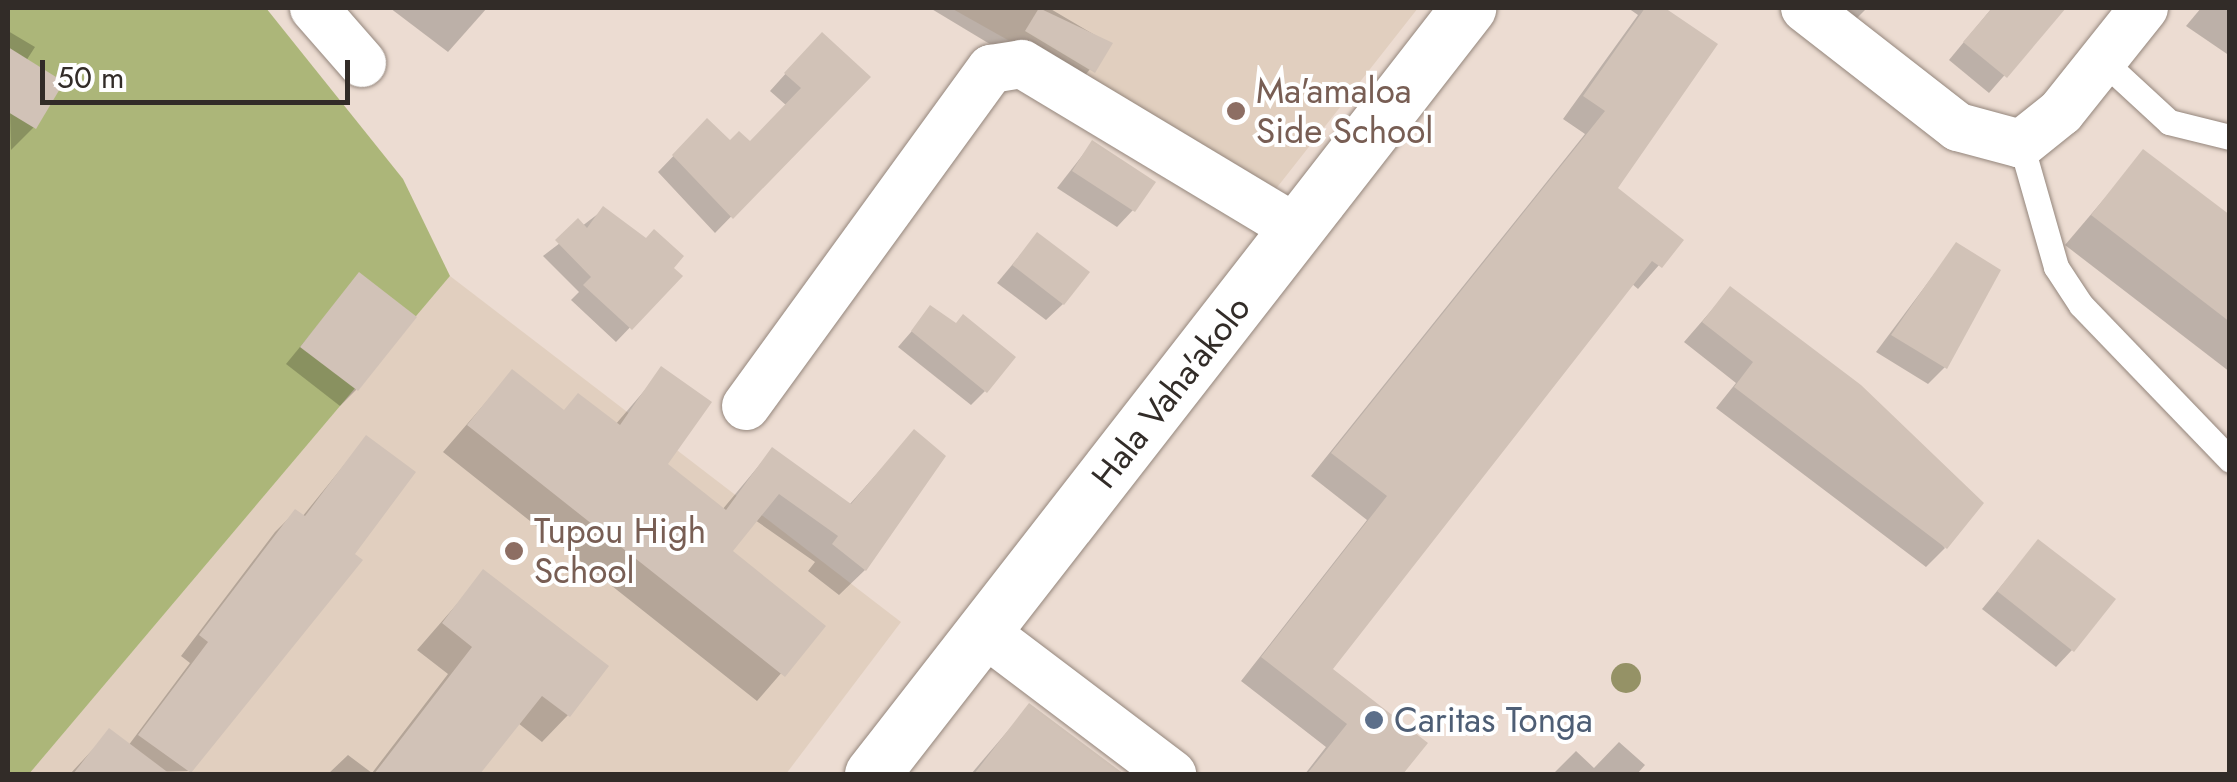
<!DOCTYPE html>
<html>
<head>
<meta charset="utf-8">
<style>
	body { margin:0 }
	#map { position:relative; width:2237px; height:782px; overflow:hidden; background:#ecdcd2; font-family:Jost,sans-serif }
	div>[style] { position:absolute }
	.education>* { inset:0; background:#e1cfbf }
	.green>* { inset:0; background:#acb679 }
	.shadow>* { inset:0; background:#0003 }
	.building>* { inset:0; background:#d1c2b7 }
	.roads { filter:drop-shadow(0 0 2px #94867c) drop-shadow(0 0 2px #94867c) }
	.service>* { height:25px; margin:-12.5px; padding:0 12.5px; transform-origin:12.5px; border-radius:12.5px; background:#fff }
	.minor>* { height:48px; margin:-24px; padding:0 24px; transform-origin:24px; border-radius:24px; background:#fff }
	.secondary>* { height:55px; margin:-27.5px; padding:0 27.5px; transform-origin:27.5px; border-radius:27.5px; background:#fff }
	.trees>* { width:30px; height:30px; margin:-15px; border-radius:50%; background:#959266 }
	.dots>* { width:28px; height:28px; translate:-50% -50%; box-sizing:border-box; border:5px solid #fff; border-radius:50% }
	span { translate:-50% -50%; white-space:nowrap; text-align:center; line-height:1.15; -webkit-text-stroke:8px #fff; paint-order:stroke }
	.education-label { font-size:35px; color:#785e54 }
	.left { translate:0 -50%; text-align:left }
	.street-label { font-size:35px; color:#322c28 }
	.service-label { font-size:35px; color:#4e5e75 }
	.frame { position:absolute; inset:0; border:10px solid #322c28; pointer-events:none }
	.scale { position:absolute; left:40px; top:60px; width:310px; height:45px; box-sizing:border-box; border:5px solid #322c28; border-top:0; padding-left:12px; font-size:30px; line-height:35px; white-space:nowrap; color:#322c28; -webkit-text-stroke:8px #fff; paint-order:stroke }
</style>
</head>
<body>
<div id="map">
	<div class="education">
		<div style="clip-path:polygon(951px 8px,1418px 8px,1275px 190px)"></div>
		<div style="clip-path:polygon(450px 276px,901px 622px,786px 774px,29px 774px)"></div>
	</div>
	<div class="green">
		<div style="clip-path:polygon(8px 8px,266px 8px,403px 179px,450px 276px,29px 774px,8px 774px)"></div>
	</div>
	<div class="shadow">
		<div style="clip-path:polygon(390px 8px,487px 8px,448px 52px)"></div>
		<div style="clip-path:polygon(930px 8px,1049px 8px,1110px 44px,1071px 93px)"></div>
		<div style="clip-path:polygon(1628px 8px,1663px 8px,1614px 188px,1681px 240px,1638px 289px,1631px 283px,1329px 669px,1425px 744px,1400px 774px,1305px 774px,1326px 747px,1241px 681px,1367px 520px,1311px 476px,1585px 134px,1563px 119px,1638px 15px)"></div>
		<div style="clip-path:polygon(1845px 8px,1867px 8px,1857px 18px)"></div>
		<div style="clip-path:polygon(1992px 8px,2063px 8px,1989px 93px,1949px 60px)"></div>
		<div style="clip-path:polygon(2201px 8px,2230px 8px,2230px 56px,2186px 26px)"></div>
		<div style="clip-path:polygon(8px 31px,35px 47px,26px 61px,34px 127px,11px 150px)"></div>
		<div style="clip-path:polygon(806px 51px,867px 77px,715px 233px,658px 172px,707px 121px,730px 143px,750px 144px,787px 106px,770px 91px)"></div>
		<div style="clip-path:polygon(1092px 143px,1133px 210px,1117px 227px,1057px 188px)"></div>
		<div style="clip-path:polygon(2144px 152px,2230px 219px,2230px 372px,2065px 245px)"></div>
		<div style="clip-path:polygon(603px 210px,679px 276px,616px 342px,571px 300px,579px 292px,543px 256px)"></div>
		<div style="clip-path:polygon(1037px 235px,1063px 304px,1046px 320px,997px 283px)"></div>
		<div style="clip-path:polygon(1956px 245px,1945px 367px,1928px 384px,1876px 352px)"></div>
		<div style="clip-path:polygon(359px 275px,356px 390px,340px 406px,286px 364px)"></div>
		<div style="clip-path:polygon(1730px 289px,1945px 548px,1926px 567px,1716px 408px,1736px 383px,1684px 342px)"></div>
		<div style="clip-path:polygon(931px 309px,985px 391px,971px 405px,898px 347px)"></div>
		<div style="clip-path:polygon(662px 370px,665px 464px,722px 510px,772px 450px,849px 505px,914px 432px,865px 570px,839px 595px,808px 571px,815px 562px,755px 520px,730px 552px,822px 626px,757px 701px,443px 452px,512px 372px,562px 412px,615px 425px)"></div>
		<div style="clip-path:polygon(366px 438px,189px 771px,70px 774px,110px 731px,128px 746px,190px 663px,181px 656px,275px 532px,295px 512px,302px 517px)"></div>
		<div style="clip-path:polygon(2038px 542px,2072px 650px,2056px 667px,1982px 609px)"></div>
		<div style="clip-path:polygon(484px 573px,568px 715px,542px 742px,518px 723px,477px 774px,328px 774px,348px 755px,372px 773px,448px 674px,417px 650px)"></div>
		<div style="clip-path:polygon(1029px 706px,1119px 774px,971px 774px)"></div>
		<div style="clip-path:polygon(1619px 742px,1645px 765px,1637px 774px,1553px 774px,1576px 751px,1594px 768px)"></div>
	</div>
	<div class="building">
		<div style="clip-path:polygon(1039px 8px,1113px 43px,1095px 73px,1025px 31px)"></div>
		<div style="clip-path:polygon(1645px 8px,1665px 8px,1718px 44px,1618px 188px,1684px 240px,1662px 268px,1652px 261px,1333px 669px,1428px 743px,1403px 774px,1307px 774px,1347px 724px,1261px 657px,1387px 496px,1331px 453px,1605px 111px,1583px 96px)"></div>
		<div style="clip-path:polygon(1992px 8px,2066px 8px,2007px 78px,1963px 42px)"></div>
		<div style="clip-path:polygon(822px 32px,871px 77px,733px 219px,672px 155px,707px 118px,730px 140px,739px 131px,750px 141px,801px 88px,784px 73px)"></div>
		<div style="clip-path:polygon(8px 47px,64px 82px,36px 129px,8px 112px)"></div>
		<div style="clip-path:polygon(1092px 140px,1156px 182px,1135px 212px,1072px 171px)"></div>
		<div style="clip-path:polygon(2143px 149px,2230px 215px,2230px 322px,2091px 215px)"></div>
		<div style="clip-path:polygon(603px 206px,646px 238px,654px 229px,684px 256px,674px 268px,683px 276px,632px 330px,583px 285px,591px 277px,555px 240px,578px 218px,587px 228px)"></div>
		<div style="clip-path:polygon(1037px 232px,1090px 272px,1064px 305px,1012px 265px)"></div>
		<div style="clip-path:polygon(1956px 242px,2001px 270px,1947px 369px,1891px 335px)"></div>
		<div style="clip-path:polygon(359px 272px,417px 317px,358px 391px,300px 347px)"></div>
		<div style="clip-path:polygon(1730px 286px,1861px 385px,1984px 503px,1947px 549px,1734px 387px,1753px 362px,1702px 322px)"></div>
		<div style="clip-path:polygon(930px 305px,956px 323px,963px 314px,1016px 357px,987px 393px,911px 331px)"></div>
		<div style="clip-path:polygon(661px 366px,712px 402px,668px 464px,726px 510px,772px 447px,851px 504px,914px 429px,946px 456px,866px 571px,832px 544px,838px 536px,779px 494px,733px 551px,826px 626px,785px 677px,467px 425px,512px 369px,564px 410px,578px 393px,620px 425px)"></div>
		<div style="clip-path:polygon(366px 435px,416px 472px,355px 554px,363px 560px,191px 773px,138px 735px,208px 642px,199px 635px,295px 509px,305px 516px)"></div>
		<div style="clip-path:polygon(2038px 539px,2116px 599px,2074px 652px,1997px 591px)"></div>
		<div style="clip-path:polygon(483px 569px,609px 666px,570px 717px,542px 696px,480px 774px,374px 774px,472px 647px,442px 623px)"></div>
		<div style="clip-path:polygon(1029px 703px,1124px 774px,974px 774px)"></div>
		<div style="clip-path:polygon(109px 728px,170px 774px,73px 774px)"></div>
	</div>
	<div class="roads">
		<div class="service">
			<div style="left:2103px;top:61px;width:90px;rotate:42.7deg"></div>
			<div style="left:2169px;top:122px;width:63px;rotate:13.8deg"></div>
			<div style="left:2021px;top:144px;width:128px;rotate:74.1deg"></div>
			<div style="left:2056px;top:267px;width:45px;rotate:56.7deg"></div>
			<div style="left:2081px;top:305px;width:215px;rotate:46.1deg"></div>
		</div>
		<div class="minor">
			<div style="left:314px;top:8px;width:73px;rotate:48.9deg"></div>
			<div style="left:1805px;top:8px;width:194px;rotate:37.9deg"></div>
			<div style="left:1958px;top:127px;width:65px;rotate:15.1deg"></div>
			<div style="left:2021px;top:144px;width:51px;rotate:-38.7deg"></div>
			<div style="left:2061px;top:112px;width:133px;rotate:-51.4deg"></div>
			<div style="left:746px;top:406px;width:417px;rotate:-54deg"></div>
			<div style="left:991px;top:69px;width:31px;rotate:-9deg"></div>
			<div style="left:1022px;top:64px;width:321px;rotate:31deg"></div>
			<div style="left:984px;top:632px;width:236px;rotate:37.1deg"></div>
		</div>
		<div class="secondary">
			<div style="left:872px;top:774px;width:971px;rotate:-52.11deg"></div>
		</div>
	</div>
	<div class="trees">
		<div style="left:1626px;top:678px"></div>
	</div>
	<div class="dots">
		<div style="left:1236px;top:111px;background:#8d6e63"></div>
		<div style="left:514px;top:551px;background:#8d6e63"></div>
		<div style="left:1374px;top:720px;background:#5c6f8a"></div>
	</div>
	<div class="education-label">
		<span class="left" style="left:1256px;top:111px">Ma'amaloa<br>Side School</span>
		<span class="left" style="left:534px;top:551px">Tupou High<br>School</span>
	</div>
	<div class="street-label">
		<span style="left:1171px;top:392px;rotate:-52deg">Hala Vaha'akolo</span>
	</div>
	<div class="service-label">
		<span class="left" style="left:1394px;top:720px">Caritas Tonga</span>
	</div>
	<div class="frame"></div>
	<div class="scale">50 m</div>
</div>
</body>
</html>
